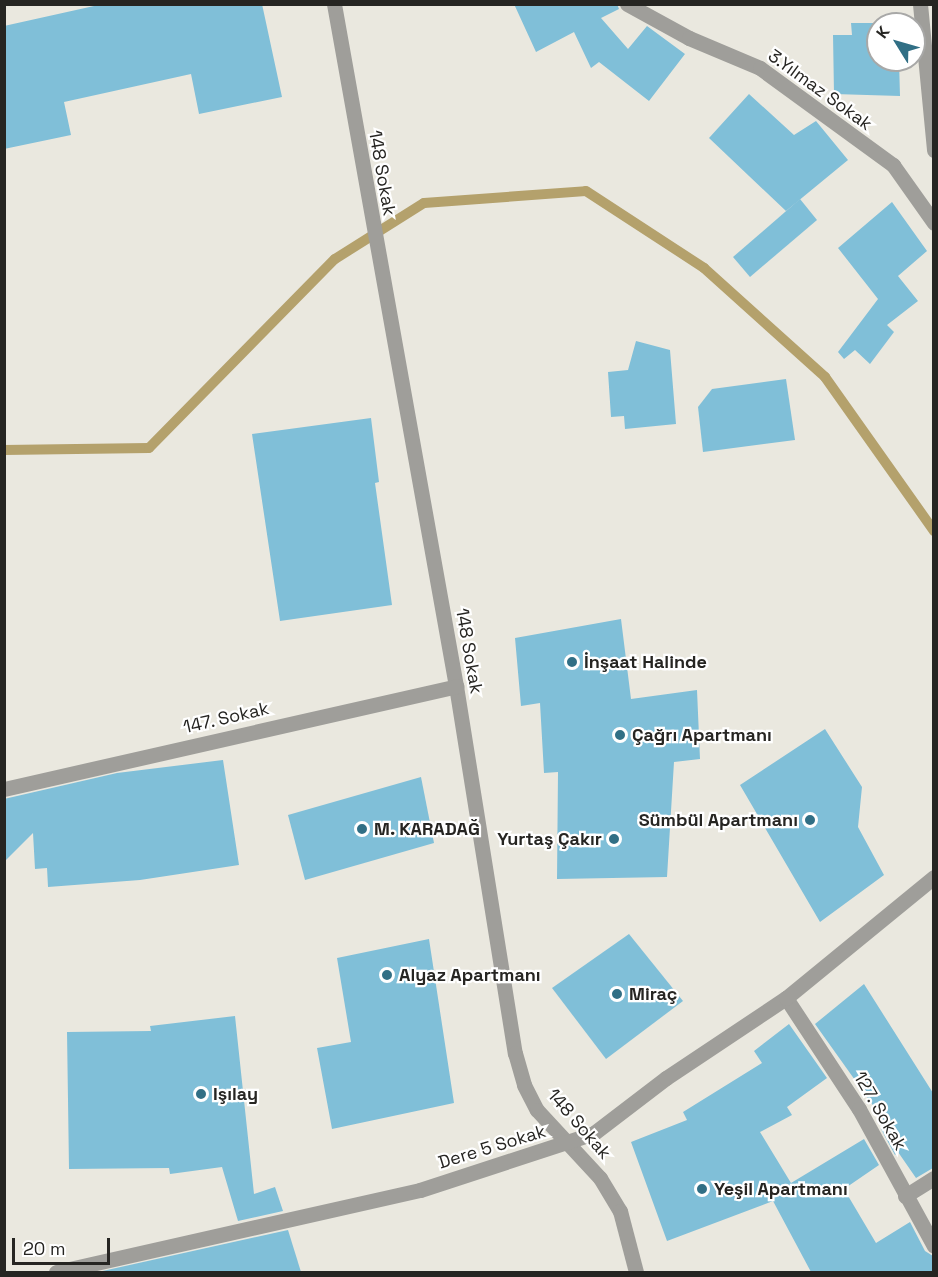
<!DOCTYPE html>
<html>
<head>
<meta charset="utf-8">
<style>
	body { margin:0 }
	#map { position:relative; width:938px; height:1277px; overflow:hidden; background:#eae8df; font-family:"Space Grotesk",sans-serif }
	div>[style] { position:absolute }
	.stream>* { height:10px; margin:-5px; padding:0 5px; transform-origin:5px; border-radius:5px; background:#b4a16c }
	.building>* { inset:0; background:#80bfd8 }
	.minor>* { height:15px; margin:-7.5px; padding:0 7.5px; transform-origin:7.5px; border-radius:7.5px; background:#9f9e9a }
	.dots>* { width:16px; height:16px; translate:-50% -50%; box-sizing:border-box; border:3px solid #fff; border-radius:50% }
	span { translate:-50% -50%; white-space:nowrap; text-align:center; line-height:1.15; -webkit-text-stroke:4.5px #fff; paint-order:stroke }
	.street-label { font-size:18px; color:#262522 }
	.poi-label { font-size:18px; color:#262522; font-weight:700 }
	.left { translate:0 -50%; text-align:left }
	.right { translate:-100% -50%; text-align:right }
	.frame { position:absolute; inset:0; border:6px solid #262522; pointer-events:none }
	.north { position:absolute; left:866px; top:12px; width:60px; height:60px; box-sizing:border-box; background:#fff; border:2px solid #a8a8a7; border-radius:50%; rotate:307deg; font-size:16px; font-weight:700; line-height:24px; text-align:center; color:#262522 }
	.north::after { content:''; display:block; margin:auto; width:21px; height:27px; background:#316f85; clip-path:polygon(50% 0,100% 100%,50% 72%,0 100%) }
	.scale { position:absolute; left:12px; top:1238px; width:98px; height:27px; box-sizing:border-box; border:3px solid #262522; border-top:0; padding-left:8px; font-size:18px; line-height:21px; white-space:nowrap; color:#262522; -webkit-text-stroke:4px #fff; paint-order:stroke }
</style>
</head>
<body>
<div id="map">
	<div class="stream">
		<div style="left:4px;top:450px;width:145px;rotate:-0.8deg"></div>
		<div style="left:149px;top:448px;width:265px;rotate:-45.5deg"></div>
		<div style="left:335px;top:259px;width:105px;rotate:-32.2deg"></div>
		<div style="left:424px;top:203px;width:162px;rotate:-4.2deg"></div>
		<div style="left:586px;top:191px;width:141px;rotate:33.1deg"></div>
		<div style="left:704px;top:268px;width:163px;rotate:42deg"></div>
		<div style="left:825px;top:377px;width:189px;rotate:54.7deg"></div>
	</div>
	<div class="building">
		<div style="clip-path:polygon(103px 4px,262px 4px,282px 97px,199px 114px,191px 74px,64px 102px,71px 135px,4px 149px,4px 26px)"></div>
		<div style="clip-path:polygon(514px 4px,617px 4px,619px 9px,601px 18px,628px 49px,647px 26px,685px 54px,649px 101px,599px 62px,591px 68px,574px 32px,536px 52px)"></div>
		<div style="clip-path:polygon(851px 23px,897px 23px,878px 24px,878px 60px,899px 60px,900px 96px,834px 94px,833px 35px,852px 35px)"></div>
		<div style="clip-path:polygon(749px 94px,794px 135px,816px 121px,848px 160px,786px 211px,709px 138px)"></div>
		<div style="clip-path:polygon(800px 199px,817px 220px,750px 277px,733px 257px)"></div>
		<div style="clip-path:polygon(892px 202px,927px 251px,898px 276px,918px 301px,887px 325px,894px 332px,870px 364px,855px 350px,844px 359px,838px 352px,878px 299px,838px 248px)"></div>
		<div style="clip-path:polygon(636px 341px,670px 350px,676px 424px,625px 429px,624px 416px,611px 417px,608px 372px,628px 370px)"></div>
		<div style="clip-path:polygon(786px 379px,795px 440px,703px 452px,698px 407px,712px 389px)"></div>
		<div style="clip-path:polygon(371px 418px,379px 482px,375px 483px,392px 605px,280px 621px,252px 434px)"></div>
		<div style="clip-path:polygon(621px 619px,631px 699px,697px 690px,700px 759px,674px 762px,667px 877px,557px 879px,558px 772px,544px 773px,540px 703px,521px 706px,515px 638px)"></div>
		<div style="clip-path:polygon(825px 729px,862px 787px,858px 827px,884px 875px,820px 922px,740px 785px)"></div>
		<div style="clip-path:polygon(223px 760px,239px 865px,140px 880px,48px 887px,47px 868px,35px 869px,33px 833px,4px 862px,4px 799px,117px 773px)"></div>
		<div style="clip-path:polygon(421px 777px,434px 843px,305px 880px,288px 815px)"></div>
		<div style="clip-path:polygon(629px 934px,683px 1001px,606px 1059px,552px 988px)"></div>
		<div style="clip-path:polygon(429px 939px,454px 1103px,332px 1129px,317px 1048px,351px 1042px,337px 958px)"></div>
		<div style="clip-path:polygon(864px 984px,933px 1093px,933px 1168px,916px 1178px,898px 1152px,895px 1155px,881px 1129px,887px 1125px,815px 1024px)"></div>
		<div style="clip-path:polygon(235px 1016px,254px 1194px,275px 1187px,283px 1211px,238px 1221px,222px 1167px,170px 1174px,169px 1168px,69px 1169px,67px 1032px,151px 1031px,150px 1026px)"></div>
		<div style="clip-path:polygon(789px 1024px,827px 1078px,787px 1107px,792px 1115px,760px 1132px,791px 1183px,864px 1139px,879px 1165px,844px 1189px,876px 1243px,910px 1222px,925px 1251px,933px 1256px,933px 1272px,811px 1272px,773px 1201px,667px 1241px,631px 1142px,687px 1120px,683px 1112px,762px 1063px,754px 1051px)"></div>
		<div style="clip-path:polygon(288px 1230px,301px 1272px,98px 1272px)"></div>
	</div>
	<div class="minor">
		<div style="left:334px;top:4px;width:693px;rotate:79.86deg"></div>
		<div style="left:456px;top:686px;width:372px;rotate:80.9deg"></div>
		<div style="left:515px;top:1053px;width:33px;rotate:74deg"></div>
		<div style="left:524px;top:1085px;width:28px;rotate:63deg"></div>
		<div style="left:537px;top:1110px;width:93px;rotate:47.2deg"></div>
		<div style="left:600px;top:1178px;width:39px;rotate:59deg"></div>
		<div style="left:620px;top:1211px;width:63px;rotate:75.3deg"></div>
		<div style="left:627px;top:4px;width:71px;rotate:28.7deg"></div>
		<div style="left:689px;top:38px;width:77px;rotate:22.9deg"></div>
		<div style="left:760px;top:68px;width:165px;rotate:36.1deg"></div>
		<div style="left:893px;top:165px;width:71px;rotate:54.7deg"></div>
		<div style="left:920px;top:4px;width:147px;rotate:84.5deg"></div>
		<div style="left:4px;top:789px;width:464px;rotate:-12.8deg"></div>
		<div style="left:786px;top:998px;width:133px;rotate:56.7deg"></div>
		<div style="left:859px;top:1109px;width:156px;rotate:61.3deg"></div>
		<div style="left:905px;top:1196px;width:34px;rotate:-32deg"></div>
		<div style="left:56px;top:1272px;width:373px;rotate:-12.7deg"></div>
		<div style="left:420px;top:1190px;width:183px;rotate:-18.1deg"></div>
		<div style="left:594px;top:1133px;width:91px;rotate:-37.4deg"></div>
		<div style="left:666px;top:1078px;width:144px;rotate:-33.7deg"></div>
		<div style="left:786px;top:998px;width:191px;rotate:-39.3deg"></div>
	</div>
	<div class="dots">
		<div style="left:572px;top:662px;background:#316f85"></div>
		<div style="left:620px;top:735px;background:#316f85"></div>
		<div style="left:810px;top:820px;background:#316f85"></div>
		<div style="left:362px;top:829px;background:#316f85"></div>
		<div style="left:614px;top:839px;background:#316f85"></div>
		<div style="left:387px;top:975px;background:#316f85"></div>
		<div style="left:617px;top:994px;background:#316f85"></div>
		<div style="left:201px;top:1094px;background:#316f85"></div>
		<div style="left:702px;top:1189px;background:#316f85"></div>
	</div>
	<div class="street-label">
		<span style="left:820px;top:90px;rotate:36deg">3.Yılmaz Sokak</span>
		<span style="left:382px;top:173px;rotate:80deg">148 Sokak</span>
		<span style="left:469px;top:651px;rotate:80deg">148 Sokak</span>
		<span style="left:226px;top:718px;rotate:-13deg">147. Sokak</span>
		<span style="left:880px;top:1111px;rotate:60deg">127. Sokak</span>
		<span style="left:579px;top:1124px;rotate:49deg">148 Sokak</span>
		<span style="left:492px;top:1147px;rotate:-17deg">Dere 5 Sokak</span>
	</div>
	<div class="poi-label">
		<span class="left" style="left:584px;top:662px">İnşaat Halinde</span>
		<span class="left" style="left:632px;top:735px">Çağrı Apartmanı</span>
		<span class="right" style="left:798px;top:820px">Sümbül Apartmanı</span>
		<span class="left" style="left:374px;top:829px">M. KARADAĞ</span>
		<span class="right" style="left:602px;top:839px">Yurtaş Çakır</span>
		<span class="left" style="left:399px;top:975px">Alyaz Apartmanı</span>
		<span class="left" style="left:629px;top:994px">Miraç</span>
		<span class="left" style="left:213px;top:1094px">Işılay</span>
		<span class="left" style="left:714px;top:1189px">Yeşil Apartmanı</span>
	</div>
	<div class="frame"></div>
	<div class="north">K</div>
	<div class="scale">20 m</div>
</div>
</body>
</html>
